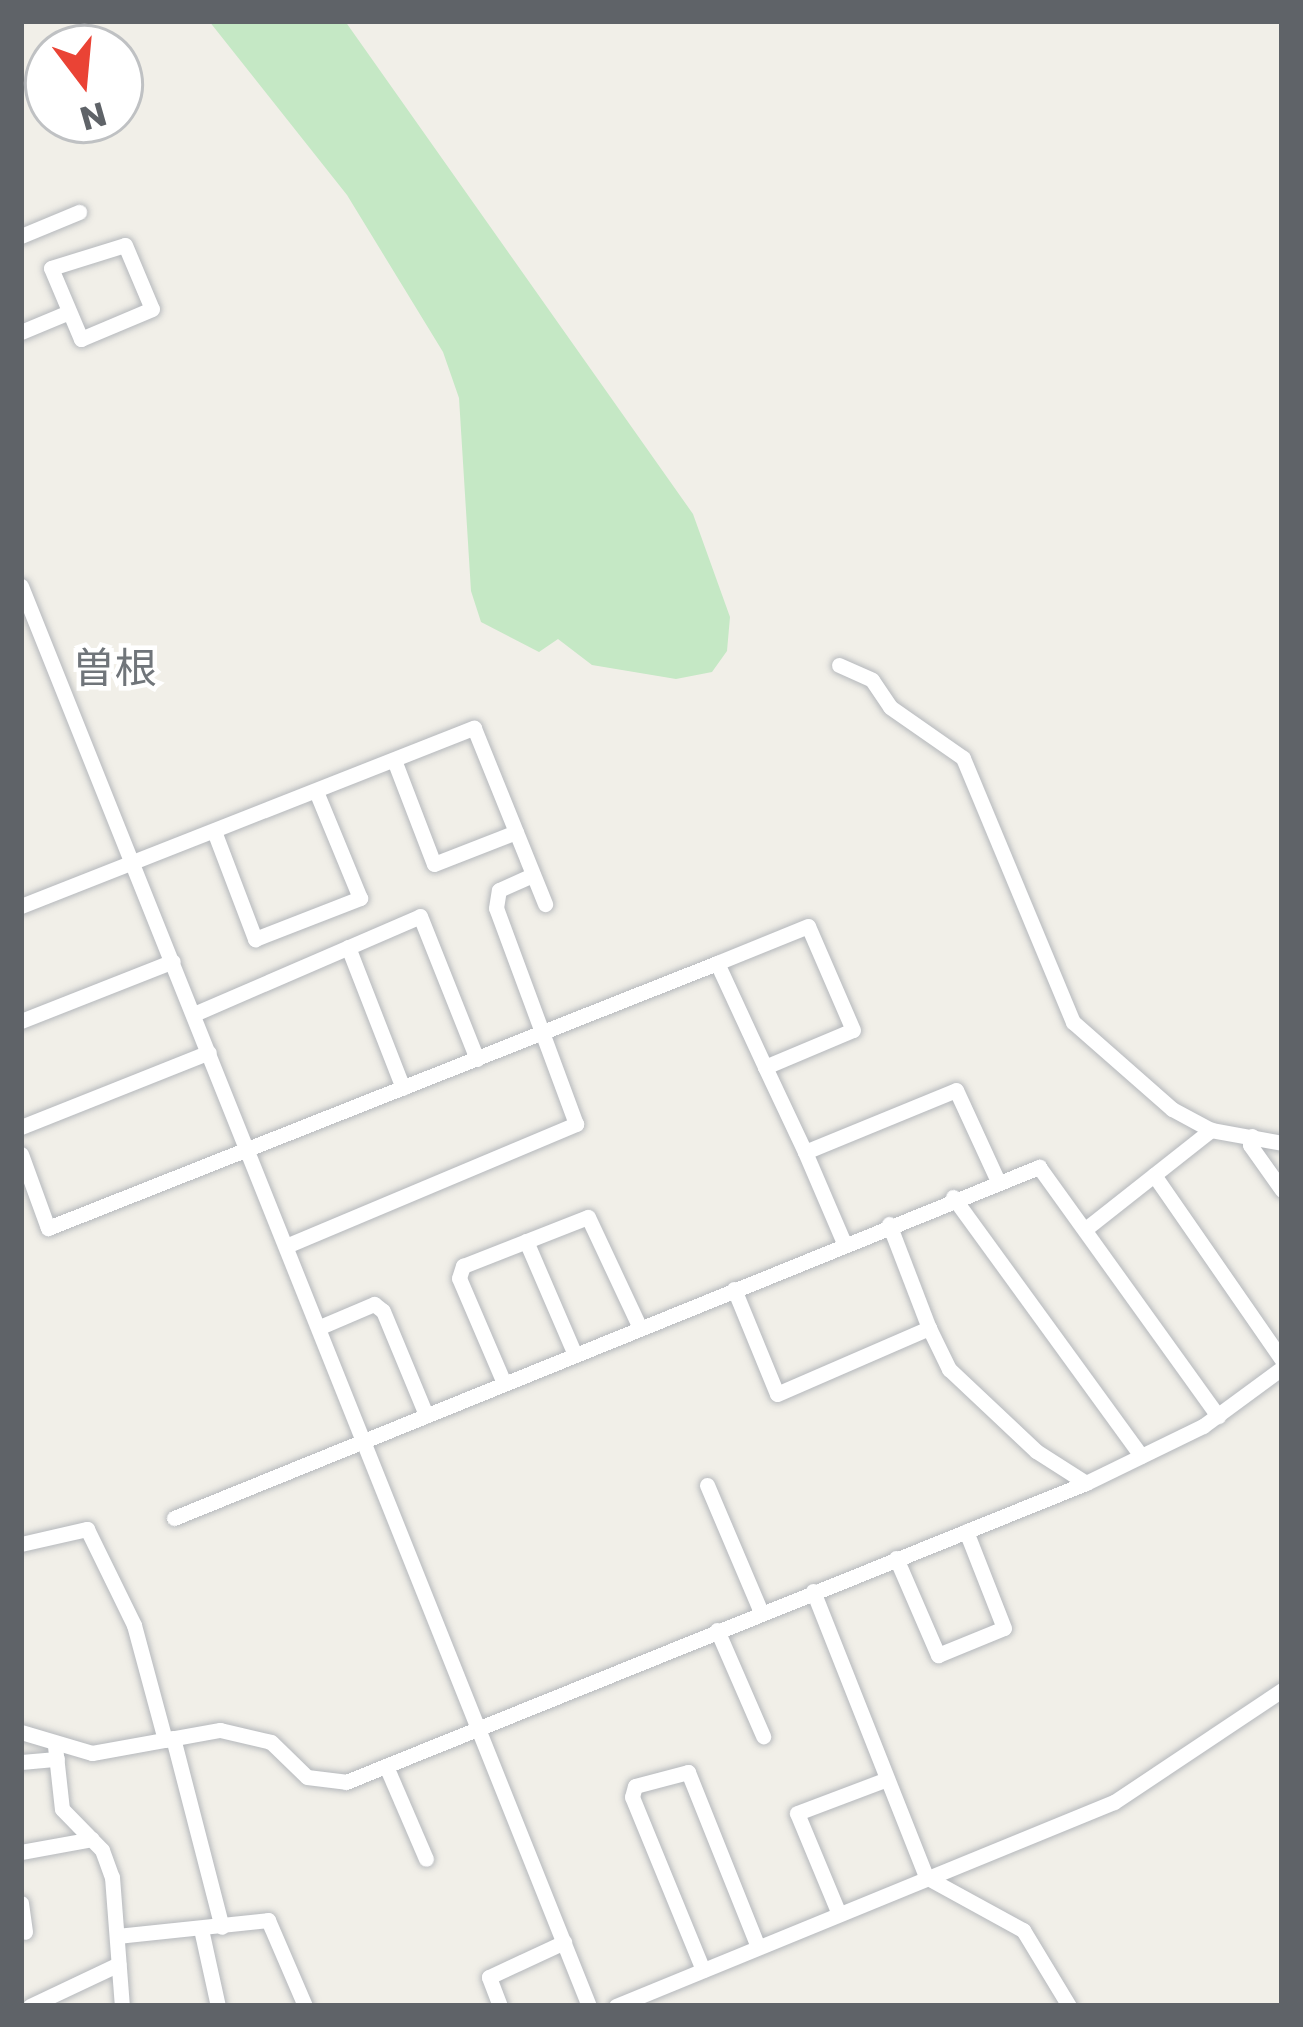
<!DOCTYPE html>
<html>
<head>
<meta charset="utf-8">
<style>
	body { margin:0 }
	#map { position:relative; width:1303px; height:2027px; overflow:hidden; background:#f1efe8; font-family:Poppins,"Noto Sans JP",sans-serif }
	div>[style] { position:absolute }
	.green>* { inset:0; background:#c5e8c5 }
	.roads { filter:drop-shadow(0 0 3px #b5b8bc) drop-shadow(0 0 3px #b5b8bc) }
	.street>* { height:15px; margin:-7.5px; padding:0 7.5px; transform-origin:7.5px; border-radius:7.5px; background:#fff }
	span { translate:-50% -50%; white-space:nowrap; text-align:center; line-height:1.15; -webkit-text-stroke:9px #fff; paint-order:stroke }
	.quarter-label { font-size:42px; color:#70757a }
	.frame { position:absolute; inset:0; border:24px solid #5f6368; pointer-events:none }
	.north { position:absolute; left:24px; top:24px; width:120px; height:120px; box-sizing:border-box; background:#fff; border:3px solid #bfc1c3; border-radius:50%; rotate:164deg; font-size:33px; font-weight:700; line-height:48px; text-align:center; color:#5f6368 }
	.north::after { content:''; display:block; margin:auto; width:42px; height:54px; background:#ea4335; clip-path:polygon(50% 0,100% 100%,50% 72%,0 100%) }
</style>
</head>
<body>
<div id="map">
	<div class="green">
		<div style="clip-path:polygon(209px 21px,345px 21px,693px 514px,730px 617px,727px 651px,712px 672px,676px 679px,592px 665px,558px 639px,539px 652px,481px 622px,471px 591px,459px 398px,443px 352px,347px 195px)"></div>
	</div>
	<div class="roads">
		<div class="street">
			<div style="left:21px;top:236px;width:63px;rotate:-22.5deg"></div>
			<div style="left:125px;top:245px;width:69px;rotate:67.1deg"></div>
			<div style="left:152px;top:309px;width:77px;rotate:157.1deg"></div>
			<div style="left:81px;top:339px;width:77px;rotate:-112.9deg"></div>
			<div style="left:51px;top:268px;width:77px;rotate:-17.3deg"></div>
			<div style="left:21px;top:332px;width:52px;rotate:-22.6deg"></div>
			<div style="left:21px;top:586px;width:1529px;rotate:68.2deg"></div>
			<div style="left:839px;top:665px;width:36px;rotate:24deg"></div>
			<div style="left:872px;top:680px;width:32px;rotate:56deg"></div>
			<div style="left:890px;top:707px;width:89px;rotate:34.9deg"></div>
			<div style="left:963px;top:758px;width:286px;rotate:67.4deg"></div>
			<div style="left:1073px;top:1022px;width:132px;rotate:41.3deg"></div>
			<div style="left:1172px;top:1109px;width:44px;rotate:28.3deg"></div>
			<div style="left:1211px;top:1130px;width:72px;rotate:10.4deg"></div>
			<div style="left:394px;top:760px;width:111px;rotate:69deg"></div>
			<div style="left:434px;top:864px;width:88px;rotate:-21.3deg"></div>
			<div style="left:214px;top:831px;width:116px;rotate:69.2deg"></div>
			<div style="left:255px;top:939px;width:113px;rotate:-21.3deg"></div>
			<div style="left:360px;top:898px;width:116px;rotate:-112.4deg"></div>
			<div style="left:21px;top:906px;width:487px;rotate:-21.5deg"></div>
			<div style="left:474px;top:728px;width:190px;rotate:68deg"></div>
			<div style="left:348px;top:947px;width:151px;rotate:68.7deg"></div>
			<div style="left:194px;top:1014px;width:246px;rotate:-23.4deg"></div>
			<div style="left:420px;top:916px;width:154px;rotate:68.3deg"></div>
			<div style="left:21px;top:1021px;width:163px;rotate:-21.5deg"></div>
			<div style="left:765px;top:1067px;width:95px;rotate:-22.8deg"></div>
			<div style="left:853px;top:1030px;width:113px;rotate:-113.4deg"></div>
			<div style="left:808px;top:926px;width:98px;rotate:157.9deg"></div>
			<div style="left:717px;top:963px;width:115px;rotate:65.2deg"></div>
			<div style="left:765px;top:1067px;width:94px;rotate:64.8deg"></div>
			<div style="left:21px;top:1127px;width:202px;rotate:-21.7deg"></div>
			<div style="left:1252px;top:1136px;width:9px;rotate:103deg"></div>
			<div style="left:1250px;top:1145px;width:55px;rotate:54.6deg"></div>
			<div style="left:21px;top:1154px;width:79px;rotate:70deg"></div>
			<div style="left:48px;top:1228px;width:720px;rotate:-21.61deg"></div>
			<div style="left:1154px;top:1175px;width:225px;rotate:55.3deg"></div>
			<div style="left:953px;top:1197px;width:320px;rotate:54deg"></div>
			<div style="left:889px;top:1224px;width:111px;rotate:69deg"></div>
			<div style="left:1088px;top:1227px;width:157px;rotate:-38.3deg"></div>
			<div style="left:526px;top:1241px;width:124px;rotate:66.7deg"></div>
			<div style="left:844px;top:1243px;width:99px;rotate:-113.2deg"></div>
			<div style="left:805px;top:1152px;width:163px;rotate:-22.3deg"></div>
			<div style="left:956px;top:1090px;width:98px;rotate:65.3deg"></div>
			<div style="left:286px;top:1246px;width:315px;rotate:-22.8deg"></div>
			<div style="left:576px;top:1124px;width:230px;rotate:-110.3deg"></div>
			<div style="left:496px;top:908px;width:18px;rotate:-81deg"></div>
			<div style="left:499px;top:890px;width:37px;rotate:-24deg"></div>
			<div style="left:734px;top:1289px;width:113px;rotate:67.7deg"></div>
			<div style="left:777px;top:1394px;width:166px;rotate:-23.5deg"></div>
			<div style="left:929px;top:1328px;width:46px;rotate:64deg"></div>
			<div style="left:949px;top:1369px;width:120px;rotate:43.3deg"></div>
			<div style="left:1036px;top:1451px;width:59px;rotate:32.6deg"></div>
			<div style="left:320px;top:1327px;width:59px;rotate:-23.1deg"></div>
			<div style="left:374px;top:1304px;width:11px;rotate:38deg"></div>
			<div style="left:383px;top:1311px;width:113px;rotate:67.5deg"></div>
			<div style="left:504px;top:1383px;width:114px;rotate:-113.2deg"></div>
			<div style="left:459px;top:1278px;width:13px;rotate:-72deg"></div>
			<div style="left:463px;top:1266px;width:134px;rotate:-21.4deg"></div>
			<div style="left:588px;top:1217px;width:123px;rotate:64.9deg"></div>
			<div style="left:707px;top:1485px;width:138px;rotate:67deg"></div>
			<div style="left:174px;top:1518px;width:934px;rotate:-22.09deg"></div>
			<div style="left:1039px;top:1167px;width:307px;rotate:54.3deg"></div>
			<div style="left:21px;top:1544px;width:68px;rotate:-12.8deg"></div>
			<div style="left:87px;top:1529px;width:107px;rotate:63.9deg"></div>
			<div style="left:134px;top:1625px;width:119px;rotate:74.9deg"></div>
			<div style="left:896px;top:1558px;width:106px;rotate:66.6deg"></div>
			<div style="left:938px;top:1655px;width:71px;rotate:-22.2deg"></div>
			<div style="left:1004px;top:1628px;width:104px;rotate:-111.4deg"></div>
			<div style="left:813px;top:1591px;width:308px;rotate:68.4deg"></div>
			<div style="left:926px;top:1877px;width:111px;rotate:28.7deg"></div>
			<div style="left:1023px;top:1930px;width:89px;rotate:58.8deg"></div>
			<div style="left:717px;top:1630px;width:116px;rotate:66.5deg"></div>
			<div style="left:21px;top:1732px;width:74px;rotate:16.5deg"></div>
			<div style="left:92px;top:1753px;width:130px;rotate:-10.2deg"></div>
			<div style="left:220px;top:1730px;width:52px;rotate:13.2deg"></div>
			<div style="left:271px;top:1742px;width:50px;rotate:44.2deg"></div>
			<div style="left:307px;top:1777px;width:39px;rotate:7deg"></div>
			<div style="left:346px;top:1782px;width:798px;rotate:-22deg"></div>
			<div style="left:1086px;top:1483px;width:130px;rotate:-26deg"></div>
			<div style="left:1203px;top:1426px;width:98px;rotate:-36.3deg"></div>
			<div style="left:173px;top:1738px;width:195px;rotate:75.5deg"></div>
			<div style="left:55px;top:1746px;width:63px;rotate:83.7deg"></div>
			<div style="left:62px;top:1809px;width:57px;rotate:45.7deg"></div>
			<div style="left:102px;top:1850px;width:29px;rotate:70deg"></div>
			<div style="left:112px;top:1877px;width:129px;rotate:85.6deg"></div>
			<div style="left:21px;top:1762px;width:36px;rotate:-5deg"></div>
			<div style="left:386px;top:1766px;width:101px;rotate:66.7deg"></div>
			<div style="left:21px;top:1852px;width:72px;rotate:-10.4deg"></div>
			<div style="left:21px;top:1903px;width:29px;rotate:82deg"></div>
			<div style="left:839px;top:1914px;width:109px;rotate:-112.6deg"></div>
			<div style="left:797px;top:1813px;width:96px;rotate:-20.7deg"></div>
			<div style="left:201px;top:1929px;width:79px;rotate:77.6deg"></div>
			<div style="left:117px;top:1936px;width:152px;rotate:-6deg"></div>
			<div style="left:268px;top:1920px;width:94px;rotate:66.7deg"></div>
			<div style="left:703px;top:1970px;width:187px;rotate:-112.3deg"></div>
			<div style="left:632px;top:1797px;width:11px;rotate:-75deg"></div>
			<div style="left:635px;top:1786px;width:55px;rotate:-14.8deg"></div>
			<div style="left:688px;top:1772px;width:188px;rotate:68.2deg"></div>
			<div style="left:30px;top:2006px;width:98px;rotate:-25.3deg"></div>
			<div style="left:500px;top:2006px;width:31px;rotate:-111deg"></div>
			<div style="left:489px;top:1977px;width:83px;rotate:-25deg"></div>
			<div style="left:616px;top:2006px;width:538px;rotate:-22.28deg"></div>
			<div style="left:1114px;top:1802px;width:202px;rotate:-33.7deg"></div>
		</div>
	</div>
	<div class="quarter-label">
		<span style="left:115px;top:669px">曽根</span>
	</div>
	<div class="frame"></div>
	<div class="north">N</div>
</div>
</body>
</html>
